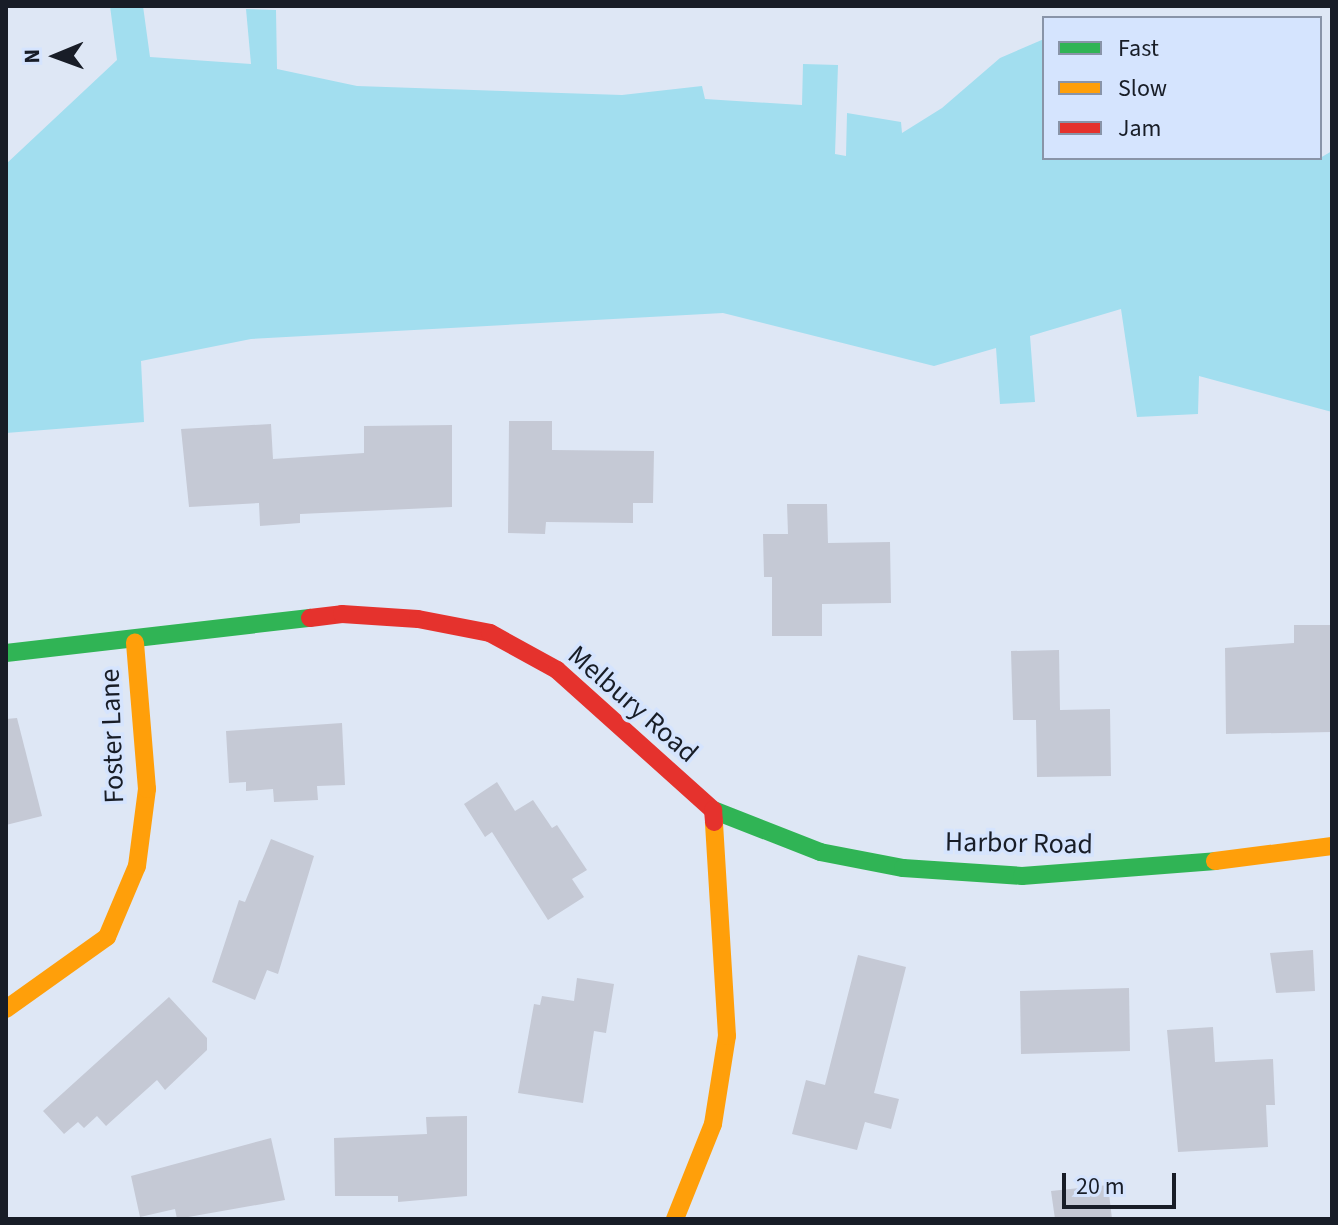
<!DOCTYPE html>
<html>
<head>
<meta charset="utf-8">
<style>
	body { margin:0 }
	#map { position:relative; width:1338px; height:1225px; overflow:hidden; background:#dee7f5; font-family:"Source Sans 3",sans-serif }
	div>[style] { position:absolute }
	.water>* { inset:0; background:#a2deef }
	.building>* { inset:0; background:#c5c9d5 }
	.fast>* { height:18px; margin:-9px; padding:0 9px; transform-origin:9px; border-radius:9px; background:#30b455 }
	.slow>* { height:18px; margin:-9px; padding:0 9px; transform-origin:9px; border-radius:9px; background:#ff9f0a }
	.jam>* { height:18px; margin:-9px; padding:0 9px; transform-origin:9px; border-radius:9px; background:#e5322d }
	span { translate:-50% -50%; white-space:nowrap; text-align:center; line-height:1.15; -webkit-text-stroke:7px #d5e4fe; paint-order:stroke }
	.street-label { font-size:28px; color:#181d27 }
	.frame { position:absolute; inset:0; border:8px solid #181d27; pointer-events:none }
	.legend { position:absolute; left:1042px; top:16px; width:280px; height:144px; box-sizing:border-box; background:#d5e4fe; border:2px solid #8994a8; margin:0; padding:10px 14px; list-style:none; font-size:24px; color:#181d27 }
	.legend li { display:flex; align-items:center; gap:16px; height:40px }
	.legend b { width:40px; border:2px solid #8994a8 }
	.north { position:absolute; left:16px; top:16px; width:80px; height:80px; -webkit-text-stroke:6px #d5e4fe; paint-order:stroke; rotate:269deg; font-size:22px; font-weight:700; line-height:32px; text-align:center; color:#181d27 }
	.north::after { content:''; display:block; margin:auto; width:28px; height:36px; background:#181d27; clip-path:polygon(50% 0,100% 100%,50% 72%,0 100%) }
	.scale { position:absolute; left:1062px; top:1173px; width:114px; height:36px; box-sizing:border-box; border:4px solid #181d27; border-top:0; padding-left:10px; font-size:24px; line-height:28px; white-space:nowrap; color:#181d27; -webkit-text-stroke:6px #d5e4fe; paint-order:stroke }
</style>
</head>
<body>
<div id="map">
	<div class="water">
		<div style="clip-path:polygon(110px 6px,143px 6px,150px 57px,251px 64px,246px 9px,276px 10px,277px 69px,357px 86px,622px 95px,702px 86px,705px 99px,802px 105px,803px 64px,838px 65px,835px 154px,846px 156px,847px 113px,901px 122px,902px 133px,942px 108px,1000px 58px,1044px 39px,1044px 158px,1320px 158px,1332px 151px,1332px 412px,1199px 376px,1198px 414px,1137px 417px,1121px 309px,1030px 336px,1035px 402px,1000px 404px,996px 348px,934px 366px,723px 313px,251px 339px,141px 361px,144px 422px,6px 433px,6px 164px,117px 60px)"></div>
	</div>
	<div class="building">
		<div style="clip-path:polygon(509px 421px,552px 421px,552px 450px,654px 451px,653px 503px,633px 503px,633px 523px,546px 522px,545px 534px,508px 533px)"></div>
		<div style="clip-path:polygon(271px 424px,273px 459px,364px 453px,364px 426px,452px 425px,452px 507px,300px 514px,300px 523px,260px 526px,259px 503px,189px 507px,181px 429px)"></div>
		<div style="clip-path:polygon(787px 504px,827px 504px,828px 543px,890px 542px,891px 603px,822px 604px,822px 636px,772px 636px,772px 577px,764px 577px,763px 534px,788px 534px)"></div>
		<div style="clip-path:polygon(1294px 625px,1330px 625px,1331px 732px,1226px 734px,1225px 648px,1294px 643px)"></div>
		<div style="clip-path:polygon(1059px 650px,1060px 710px,1110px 709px,1111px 776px,1037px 777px,1036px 720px,1013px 720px,1011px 651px)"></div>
		<div style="clip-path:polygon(17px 718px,42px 816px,6px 825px,6px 719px)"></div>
		<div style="clip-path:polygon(342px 723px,345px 785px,317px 786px,318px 800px,274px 802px,273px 789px,246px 791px,246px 782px,229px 783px,226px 731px)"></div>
		<div style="clip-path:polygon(497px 782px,515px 811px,533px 800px,552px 828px,557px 825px,587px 870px,572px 879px,584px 897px,548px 920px,492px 832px,485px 837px,464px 804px)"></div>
		<div style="clip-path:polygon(271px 839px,314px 856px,278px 974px,267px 970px,255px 1000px,212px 982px,239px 900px,245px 902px)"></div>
		<div style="clip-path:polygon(1313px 950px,1315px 991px,1276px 993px,1270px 953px)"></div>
		<div style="clip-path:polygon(858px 955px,906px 967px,874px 1093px,899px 1099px,891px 1129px,865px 1122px,857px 1150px,792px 1134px,806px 1080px,825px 1085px)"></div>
		<div style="clip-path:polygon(577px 978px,614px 984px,606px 1033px,594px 1031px,583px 1103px,518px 1093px,534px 1004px,540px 1005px,542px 996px,574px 1001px)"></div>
		<div style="clip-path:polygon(1129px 988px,1130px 1051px,1021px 1054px,1020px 991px)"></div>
		<div style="clip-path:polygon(169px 997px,207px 1038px,207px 1050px,165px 1090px,157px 1080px,106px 1126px,97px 1116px,84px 1128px,78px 1122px,64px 1134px,43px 1111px)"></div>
		<div style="clip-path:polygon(1213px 1027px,1215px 1062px,1273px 1059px,1275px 1105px,1266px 1105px,1268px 1147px,1178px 1152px,1167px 1030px)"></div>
		<div style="clip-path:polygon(467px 1116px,467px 1196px,398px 1202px,398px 1196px,335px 1196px,334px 1138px,427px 1134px,426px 1117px)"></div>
		<div style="clip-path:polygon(271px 1138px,285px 1200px,177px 1219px,175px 1209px,140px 1217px,131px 1176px)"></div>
		<div style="clip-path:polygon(1108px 1185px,1112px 1219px,1055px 1219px,1051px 1191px)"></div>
	</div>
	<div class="fast">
		<div style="left:6px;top:653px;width:306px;rotate:-6.6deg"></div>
		<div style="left:713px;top:810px;width:115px;rotate:21.4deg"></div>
		<div style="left:820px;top:852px;width:85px;rotate:10.9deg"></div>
		<div style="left:903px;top:868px;width:119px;rotate:3.8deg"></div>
		<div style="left:1022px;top:876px;width:194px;rotate:-4.4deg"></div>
	</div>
	<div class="slow">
		<div style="left:1215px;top:861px;width:118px;rotate:-7.3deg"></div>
		<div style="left:6px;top:1009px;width:124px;rotate:-35.5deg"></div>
		<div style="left:107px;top:937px;width:77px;rotate:-67.1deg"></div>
		<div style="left:137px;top:866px;width:78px;rotate:-82.6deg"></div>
		<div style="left:147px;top:789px;width:147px;rotate:-94.7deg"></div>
		<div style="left:675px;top:1219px;width:102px;rotate:-68.2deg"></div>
		<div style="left:713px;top:1124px;width:89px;rotate:-81deg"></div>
		<div style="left:727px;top:1036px;width:214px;rotate:-93.5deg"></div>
	</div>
	<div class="jam">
		<div style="left:310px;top:618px;width:32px;rotate:-7deg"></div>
		<div style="left:342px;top:614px;width:76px;rotate:3.8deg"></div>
		<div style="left:418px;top:619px;width:73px;rotate:11deg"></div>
		<div style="left:490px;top:633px;width:77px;rotate:28.9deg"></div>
		<div style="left:557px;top:670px;width:210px;rotate:41.9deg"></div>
		<div style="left:713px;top:810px;width:12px;rotate:85deg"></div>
	</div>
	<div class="street-label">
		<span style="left:633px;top:704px;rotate:41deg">Melbury Road</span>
		<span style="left:112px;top:736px;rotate:-92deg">Foster Lane</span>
		<span style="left:1019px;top:843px;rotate:1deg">Harbor Road</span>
	</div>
	<div class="frame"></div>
	<ul class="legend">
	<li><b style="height:10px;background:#30b455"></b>Fast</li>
	<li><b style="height:10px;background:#ff9f0a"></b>Slow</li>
	<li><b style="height:10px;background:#e5322d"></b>Jam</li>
	</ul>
	<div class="north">N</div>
	<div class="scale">20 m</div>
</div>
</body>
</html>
